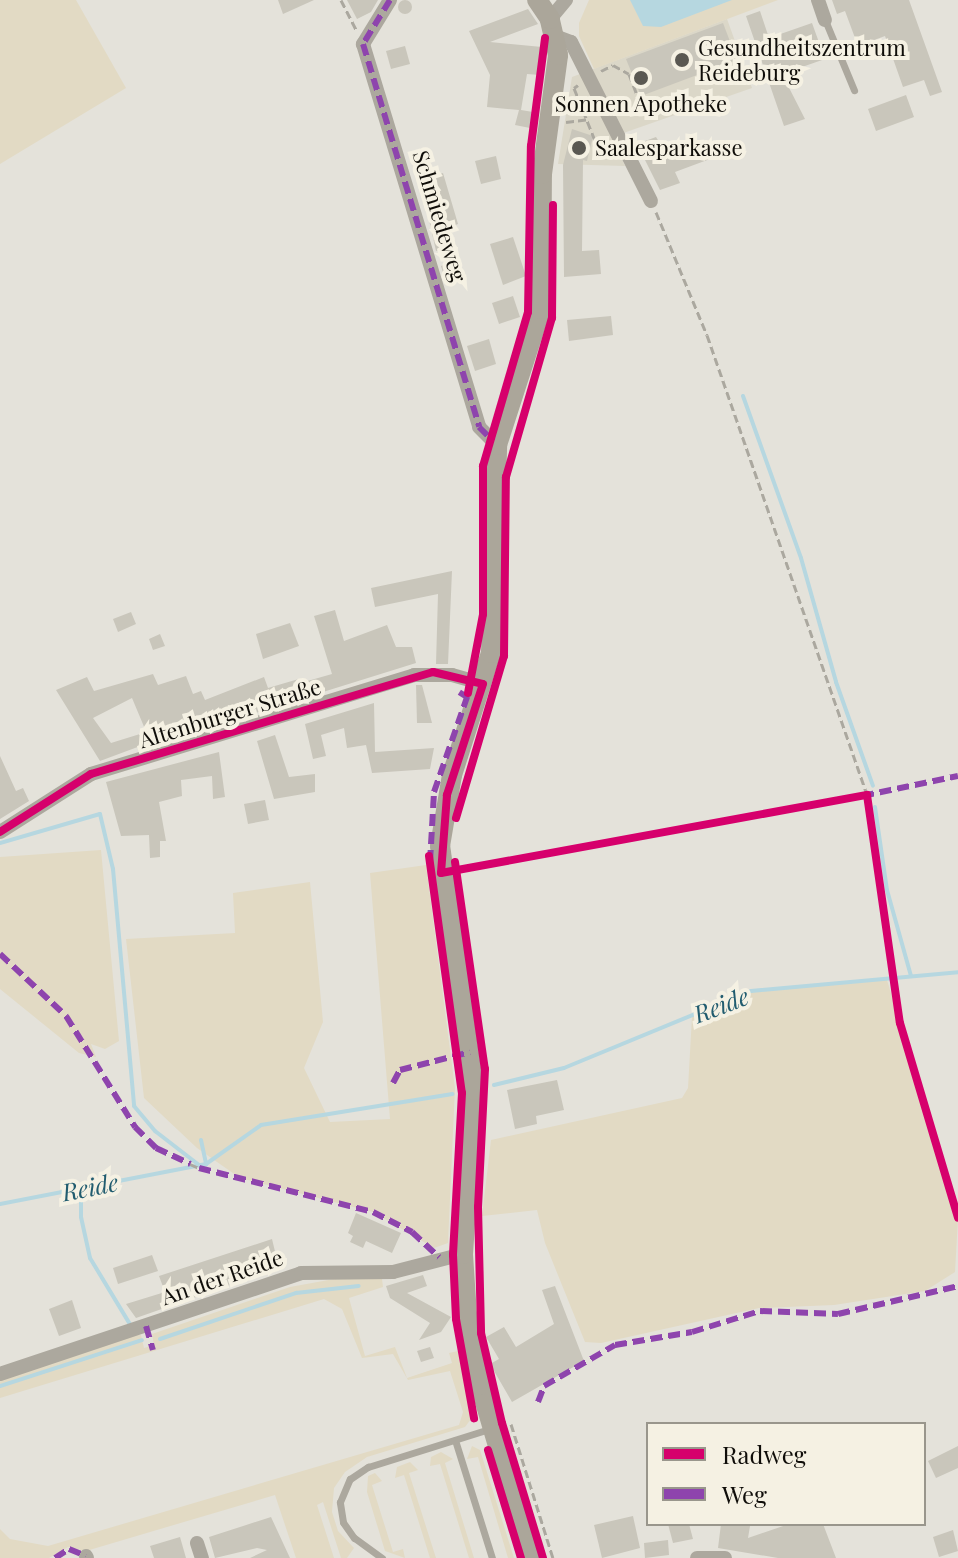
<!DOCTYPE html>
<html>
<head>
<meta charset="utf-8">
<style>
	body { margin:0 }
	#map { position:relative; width:958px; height:1558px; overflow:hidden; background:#e4e2da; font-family:"Playfair Display",serif }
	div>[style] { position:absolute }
	.built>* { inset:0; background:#dbd7c8 }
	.green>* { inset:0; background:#e2dac4 }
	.water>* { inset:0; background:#b6d7e0 }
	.stream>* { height:4px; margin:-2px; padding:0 2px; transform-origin:2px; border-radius:2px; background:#b6d7e0 }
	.building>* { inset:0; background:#c9c6bb }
	.round { border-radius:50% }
	.path>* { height:3px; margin-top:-1.5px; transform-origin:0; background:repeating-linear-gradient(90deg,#aba89f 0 8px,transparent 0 12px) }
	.lane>* { height:7px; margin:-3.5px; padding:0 3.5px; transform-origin:3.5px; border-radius:3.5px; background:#aca89e }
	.street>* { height:14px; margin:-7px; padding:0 7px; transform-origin:7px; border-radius:7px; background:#aca89e }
	.secondary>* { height:20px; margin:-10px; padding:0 10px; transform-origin:10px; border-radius:10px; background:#aba69a }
	.quiet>* { height:6px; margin-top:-3px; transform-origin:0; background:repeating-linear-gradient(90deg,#8e44ad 0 12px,transparent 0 18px) }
	.cycleway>* { height:8px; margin:-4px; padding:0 4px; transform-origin:4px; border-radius:4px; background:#d6006c }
	.dots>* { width:22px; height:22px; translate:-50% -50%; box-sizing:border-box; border:4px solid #f5f1e3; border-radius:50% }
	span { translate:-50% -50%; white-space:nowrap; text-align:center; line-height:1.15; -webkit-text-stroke:8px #f5f1e3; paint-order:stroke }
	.poi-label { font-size:22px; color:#0f0d09 }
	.left { translate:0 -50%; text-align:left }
	.street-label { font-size:22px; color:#0f0d09 }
	.water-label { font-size:24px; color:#215c6f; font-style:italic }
	.legend { position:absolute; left:646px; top:1422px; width:280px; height:104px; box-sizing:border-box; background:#f5f1e3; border:2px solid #99968c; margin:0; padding:10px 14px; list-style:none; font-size:24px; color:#0f0d09 }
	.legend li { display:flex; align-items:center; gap:16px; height:40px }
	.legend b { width:40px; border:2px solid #99968c }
</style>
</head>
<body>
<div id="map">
	<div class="built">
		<div style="clip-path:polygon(727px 19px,752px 88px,612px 137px,625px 166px,558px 164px,572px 77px)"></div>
	</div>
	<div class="green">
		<div style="clip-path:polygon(0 0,76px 0,126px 88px,0 164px)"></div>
		<div style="clip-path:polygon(589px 0,778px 0,594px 69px,579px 36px,579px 23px)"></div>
		<div style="clip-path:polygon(101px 850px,119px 1041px,105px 1049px,91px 1044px,96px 1057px,79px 1053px,0 989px,0 857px)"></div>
		<div style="clip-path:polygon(426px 865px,455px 1088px,448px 1243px,434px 1248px,373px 1212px,240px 1178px,197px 1148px,144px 1098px,126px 939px,235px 933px,233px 893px,310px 882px,323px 1022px,304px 1068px,330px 1122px,390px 1119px,370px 873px)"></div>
		<div style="clip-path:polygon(887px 980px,958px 1218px,955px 1272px,925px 1291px,834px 1305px,759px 1308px,601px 1343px,585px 1342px,545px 1243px,537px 1210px,482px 1216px,491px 1140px,682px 1098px,688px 1088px,692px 1017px,751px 991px)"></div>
		<div style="clip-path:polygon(334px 1279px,382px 1279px,383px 1287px,349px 1298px,365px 1356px,395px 1347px,407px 1378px,452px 1363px,449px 1353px,458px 1351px,471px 1419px,465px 1427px,367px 1457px,345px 1472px,334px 1488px,332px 1512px,338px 1531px,354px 1548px,347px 1558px,341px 1558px,323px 1502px,317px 1505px,334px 1558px,296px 1558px,275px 1495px,86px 1551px,68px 1547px,49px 1558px,0 1558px,0 1529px,10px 1539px,48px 1546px,459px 1425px,463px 1412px,450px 1371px,408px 1380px,393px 1354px,362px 1358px,342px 1309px,324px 1299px,0 1398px,0 1380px,134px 1335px,141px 1335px,144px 1348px,154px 1345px,152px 1334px,290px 1287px)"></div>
		<div style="clip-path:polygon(472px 1446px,480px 1450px,514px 1558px,508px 1558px,478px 1457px,467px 1459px)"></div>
		<div style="clip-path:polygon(441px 1452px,453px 1459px,445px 1463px,474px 1558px,469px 1558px,440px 1464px,430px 1466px,431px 1457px)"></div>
		<div style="clip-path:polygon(410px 1462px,418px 1470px,409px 1473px,436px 1558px,430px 1558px,404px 1475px,395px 1478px,397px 1467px)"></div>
		<div style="clip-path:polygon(375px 1473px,382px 1481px,372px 1485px,393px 1552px,403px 1549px,405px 1558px,385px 1551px,367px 1492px,368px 1476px)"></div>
	</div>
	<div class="water">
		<div style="clip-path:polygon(630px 0,732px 0,661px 27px,643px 26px)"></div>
	</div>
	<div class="stream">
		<div style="left:743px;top:396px;width:172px;rotate:70.3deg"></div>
		<div style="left:801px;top:558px;width:129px;rotate:74.2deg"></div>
		<div style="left:836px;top:682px;width:110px;rotate:70.4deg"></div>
		<div style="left:875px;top:807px;width:84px;rotate:81.8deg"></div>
		<div style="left:887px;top:890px;width:89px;rotate:74.4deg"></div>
		<div style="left:0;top:843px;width:104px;rotate:-16.2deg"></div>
		<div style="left:100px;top:814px;width:57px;rotate:76.7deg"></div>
		<div style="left:113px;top:869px;width:238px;rotate:84.9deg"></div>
		<div style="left:134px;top:1106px;width:33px;rotate:50deg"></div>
		<div style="left:155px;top:1131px;width:56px;rotate:37.7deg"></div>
		<div style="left:892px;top:958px;width:19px;rotate:81deg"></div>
		<div style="left:494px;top:1085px;width:72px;rotate:-13.7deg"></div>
		<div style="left:564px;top:1068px;width:202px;rotate:-22.4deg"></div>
		<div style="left:751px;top:991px;width:208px;rotate:-5.2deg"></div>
		<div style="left:201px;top:1140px;width:25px;rotate:78deg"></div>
		<div style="left:81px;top:1189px;width:28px;rotate:90deg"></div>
		<div style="left:81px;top:1217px;width:42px;rotate:77.6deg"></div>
		<div style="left:90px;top:1258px;width:79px;rotate:58.9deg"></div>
		<div style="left:0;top:1204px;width:210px;rotate:-11deg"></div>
		<div style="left:206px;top:1164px;width:67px;rotate:-35.3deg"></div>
		<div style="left:261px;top:1125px;width:194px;rotate:-9.2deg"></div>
		<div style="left:160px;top:1339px;width:144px;rotate:-18.7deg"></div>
		<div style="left:296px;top:1293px;width:63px;rotate:-6.3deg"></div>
		<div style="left:0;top:1386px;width:149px;rotate:-17.9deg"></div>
	</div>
	<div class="building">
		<div class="round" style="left:398px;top:0;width:14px;height:14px"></div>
		<div style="clip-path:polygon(278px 0,314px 0,283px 14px)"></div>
		<div style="clip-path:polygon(347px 0,378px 0,371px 12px,357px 19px)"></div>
		<div style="clip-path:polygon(832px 0,909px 0,942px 92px,930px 96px,924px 80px,903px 87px,885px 36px,858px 46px,845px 11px,837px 14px)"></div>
		<div style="clip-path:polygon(528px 9px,538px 24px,490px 42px,542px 47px,540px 75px,527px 74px,521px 110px,533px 112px,530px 128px,515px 125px,519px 110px,487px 107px,490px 75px,469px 31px)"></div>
		<div style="clip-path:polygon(760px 11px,769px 38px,812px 23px,825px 59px,782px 74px,805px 119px,784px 126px,746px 16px)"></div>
		<div style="clip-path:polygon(723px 23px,737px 60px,641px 96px,626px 59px)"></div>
		<div style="clip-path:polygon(405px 46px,410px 64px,391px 69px,386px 51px)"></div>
		<div style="clip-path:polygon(906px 95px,914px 117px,876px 131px,868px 109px)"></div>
		<div style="clip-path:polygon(572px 129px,593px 136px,587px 161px,583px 160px,582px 251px,599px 250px,601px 274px,564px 277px,563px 165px)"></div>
		<div style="clip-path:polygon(656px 137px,667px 155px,704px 142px,710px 159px,675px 172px,680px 183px,660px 190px,637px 144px)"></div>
		<div style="clip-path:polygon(496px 156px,501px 179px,481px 184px,475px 161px)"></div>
		<div style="clip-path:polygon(443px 173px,458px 224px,450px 227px,456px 246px,436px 251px,420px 180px)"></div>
		<div style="clip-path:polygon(513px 237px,526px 276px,503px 285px,490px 244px)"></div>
		<div style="clip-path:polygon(449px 263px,454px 279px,446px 282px,441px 266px)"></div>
		<div style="clip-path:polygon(513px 296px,520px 317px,499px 324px,492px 303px)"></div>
		<div style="clip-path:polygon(611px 316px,613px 335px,569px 341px,567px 320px)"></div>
		<div style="clip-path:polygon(489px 339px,496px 364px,475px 371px,467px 346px)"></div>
		<div style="clip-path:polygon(452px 571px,448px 664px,436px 664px,438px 594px,375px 607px,371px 588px)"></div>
		<div style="clip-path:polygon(335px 610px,344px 641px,387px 625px,396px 647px,412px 647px,416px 663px,220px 724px,214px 725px,211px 717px,187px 726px,188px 734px,150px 741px,132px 698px,93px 718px,111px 743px,140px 734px,143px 745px,100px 761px,56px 690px,87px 677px,94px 691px,153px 674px,158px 685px,186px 676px,193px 694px,201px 691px,205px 700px,264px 677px,268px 688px,302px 678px,304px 682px,332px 674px,314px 616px)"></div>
		<div style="clip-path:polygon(131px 612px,136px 624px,118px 632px,113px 619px)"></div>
		<div style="clip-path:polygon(290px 623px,299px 646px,263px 659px,256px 634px)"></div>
		<div style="clip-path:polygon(160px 634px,165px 646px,153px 650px,149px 639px)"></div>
		<div style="clip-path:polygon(416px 685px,422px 685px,432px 723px,417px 723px)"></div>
		<div style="clip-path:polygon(374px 703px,375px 752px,434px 748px,430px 769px,372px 773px,366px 745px,347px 748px,344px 728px,321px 735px,326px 756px,313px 759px,305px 724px)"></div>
		<div style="clip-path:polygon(275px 735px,289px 777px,315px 774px,315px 792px,274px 799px,257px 741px)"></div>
		<div style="clip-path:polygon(219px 752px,225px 797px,213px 799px,212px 776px,181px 780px,182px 796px,159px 802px,166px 841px,160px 841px,160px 857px,150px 858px,149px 835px,121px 836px,106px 782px)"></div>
		<div style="clip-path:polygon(0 756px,16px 791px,23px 788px,29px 801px,0 819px)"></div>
		<div style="clip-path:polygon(265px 800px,269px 820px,248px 824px,244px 804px)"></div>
		<div style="clip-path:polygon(557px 1080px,564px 1110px,536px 1116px,537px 1124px,515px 1129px,507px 1090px)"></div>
		<div style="clip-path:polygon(356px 1213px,401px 1233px,392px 1253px,366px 1241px,363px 1248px,350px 1242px,353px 1236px,348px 1233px)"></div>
		<div style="clip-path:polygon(272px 1239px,279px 1268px,136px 1318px,126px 1304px,165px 1292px,159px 1276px)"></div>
		<div style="clip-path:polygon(152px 1255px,158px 1271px,118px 1284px,113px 1268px)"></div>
		<div style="clip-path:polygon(423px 1275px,427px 1286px,407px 1293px,451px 1317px,441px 1332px,419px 1340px,430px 1323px,390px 1298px,386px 1286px)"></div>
		<div style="clip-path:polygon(555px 1286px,584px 1361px,512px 1402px,490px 1364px,499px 1359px,486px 1337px,504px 1327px,516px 1347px,554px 1324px,542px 1290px)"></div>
		<div style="clip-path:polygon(72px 1300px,81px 1328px,59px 1336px,49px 1309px)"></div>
		<div style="clip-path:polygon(430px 1347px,434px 1358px,421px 1362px,417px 1351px)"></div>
		<div style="clip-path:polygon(958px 1446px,958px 1468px,936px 1478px,928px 1461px)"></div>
		<div style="clip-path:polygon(633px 1516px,640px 1548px,602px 1558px,594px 1525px)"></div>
		<div style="clip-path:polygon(271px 1517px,290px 1558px,250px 1558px,267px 1550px,257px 1548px,215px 1558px,209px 1537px)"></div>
		<div style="clip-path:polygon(668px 1524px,689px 1524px,693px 1539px,673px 1543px)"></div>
		<div style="clip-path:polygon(721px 1524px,750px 1526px,748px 1538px,789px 1524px,823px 1524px,836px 1558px,778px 1558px,718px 1548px)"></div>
		<div style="clip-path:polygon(953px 1530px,958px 1551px,939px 1557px,933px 1537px)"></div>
		<div style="clip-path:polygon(180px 1537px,186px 1558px,154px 1558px,150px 1546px)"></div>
		<div style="clip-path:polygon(668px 1540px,669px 1555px,645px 1558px,644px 1543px)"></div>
	</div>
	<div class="path">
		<div style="left:341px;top:0;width:34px;rotate:63deg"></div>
		<div style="left:601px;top:71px;width:13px;rotate:-27deg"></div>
		<div style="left:613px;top:65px;width:18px;rotate:29deg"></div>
		<div style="left:629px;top:74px;width:33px;rotate:69deg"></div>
		<div style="left:578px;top:85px;width:5px;rotate:143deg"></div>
		<div style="left:574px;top:88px;width:59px;rotate:68.2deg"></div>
		<div style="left:566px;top:122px;width:24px;rotate:-7deg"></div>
		<div style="left:656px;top:212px;width:133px;rotate:67.5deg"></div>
		<div style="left:707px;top:335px;width:487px;rotate:70.8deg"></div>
		<div style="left:892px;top:967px;width:19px;rotate:81deg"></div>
		<div style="left:190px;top:1164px;width:10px;rotate:24deg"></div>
		<div style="left:511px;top:1424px;width:140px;rotate:72.6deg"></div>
	</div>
	<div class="lane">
		<div style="left:825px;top:20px;width:76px;rotate:67.5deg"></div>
		<div style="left:455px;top:1440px;width:124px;rotate:72.6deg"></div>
		<div style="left:382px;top:1558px;width:34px;rotate:-144deg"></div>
		<div style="left:354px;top:1538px;width:19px;rotate:-125deg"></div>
		<div style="left:343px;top:1522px;width:20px;rotate:-99deg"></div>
		<div style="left:340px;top:1502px;width:25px;rotate:-67deg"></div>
		<div style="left:350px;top:1479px;width:22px;rotate:-34deg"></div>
		<div style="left:368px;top:1467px;width:127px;rotate:-17.4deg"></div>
	</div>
	<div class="street">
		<div style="left:390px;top:0;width:52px;rotate:121.5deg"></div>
		<div style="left:363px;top:44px;width:400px;rotate:73.1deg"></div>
		<div style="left:479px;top:427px;width:25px;rotate:45deg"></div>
		<div style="left:818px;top:0;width:21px;rotate:71deg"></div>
		<div style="left:550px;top:19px;width:25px;rotate:-50deg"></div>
		<div style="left:555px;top:36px;width:17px;rotate:21deg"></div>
		<div style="left:571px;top:42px;width:178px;rotate:63.3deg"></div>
		<div style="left:0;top:832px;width:108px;rotate:-32.5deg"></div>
		<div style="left:91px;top:774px;width:338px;rotate:-17deg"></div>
		<div style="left:414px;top:675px;width:38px"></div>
		<div style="left:452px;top:675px;width:32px;rotate:16deg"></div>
		<div style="left:0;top:1374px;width:317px;rotate:-18.5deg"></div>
		<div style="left:301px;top:1273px;width:92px;rotate:-0.6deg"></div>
		<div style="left:393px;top:1272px;width:72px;rotate:-14.4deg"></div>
		<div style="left:197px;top:1543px;width:16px;rotate:72deg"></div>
		<div style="left:86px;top:1556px;width:2px;rotate:63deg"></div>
		<div style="left:697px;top:1558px;width:28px"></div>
	</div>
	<div class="secondary">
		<div style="left:531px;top:1558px;width:180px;rotate:-106.4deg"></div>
		<div style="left:480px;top:1385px;width:71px;rotate:-100.5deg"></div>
		<div style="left:467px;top:1315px;width:61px;rotate:-93.8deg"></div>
		<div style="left:463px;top:1254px;width:164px;rotate:-86.2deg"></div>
		<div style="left:474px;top:1090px;width:246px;rotate:-97.9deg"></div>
		<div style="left:440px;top:846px;width:72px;rotate:-80.4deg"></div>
		<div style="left:452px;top:775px;width:128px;rotate:-72.3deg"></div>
		<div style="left:491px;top:653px;width:208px;rotate:-88.3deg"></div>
		<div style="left:497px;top:445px;width:143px;rotate:-72.1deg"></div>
		<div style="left:541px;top:309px;width:135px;rotate:-89.6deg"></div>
		<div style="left:542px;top:174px;width:120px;rotate:-82.3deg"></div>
		<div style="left:558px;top:55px;width:37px;rotate:-103deg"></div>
		<div style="left:550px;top:19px;width:23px;rotate:-124deg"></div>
	</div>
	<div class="quiet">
		<div style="left:390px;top:0;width:52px;rotate:121.5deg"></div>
		<div style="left:363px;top:44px;width:400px;rotate:73.1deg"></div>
		<div style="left:479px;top:427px;width:20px;rotate:45deg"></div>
		<div style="left:862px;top:796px;width:98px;rotate:-11.8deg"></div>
		<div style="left:430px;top:862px;width:70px;rotate:-86.7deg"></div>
		<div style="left:434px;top:792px;width:101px;rotate:-70.8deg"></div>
		<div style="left:467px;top:697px;width:9px;rotate:-148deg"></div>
		<div style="left:0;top:954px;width:91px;rotate:43.2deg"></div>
		<div style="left:66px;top:1016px;width:131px;rotate:58.1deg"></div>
		<div style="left:135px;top:1127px;width:30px;rotate:45deg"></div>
		<div style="left:156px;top:1148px;width:38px;rotate:25deg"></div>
		<div style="left:393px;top:1083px;width:15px;rotate:-62deg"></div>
		<div style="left:400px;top:1070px;width:72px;rotate:-14.4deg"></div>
		<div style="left:199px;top:1168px;width:179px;rotate:14.2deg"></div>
		<div style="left:373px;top:1212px;width:44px;rotate:27.1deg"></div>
		<div style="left:412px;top:1232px;width:37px;rotate:43deg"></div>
		<div style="left:146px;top:1326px;width:25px;rotate:74deg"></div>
		<div style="left:538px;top:1402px;width:17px;rotate:-69deg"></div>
		<div style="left:544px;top:1386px;width:82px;rotate:-30deg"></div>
		<div style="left:615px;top:1345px;width:78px;rotate:-9.6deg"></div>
		<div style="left:692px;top:1332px;width:71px;rotate:-17.2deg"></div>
		<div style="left:760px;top:1311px;width:78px;rotate:2.2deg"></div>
		<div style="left:838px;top:1314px;width:123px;rotate:-13.1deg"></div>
		<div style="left:55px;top:1558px;width:17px;rotate:-33deg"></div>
		<div style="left:69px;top:1549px;width:18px;rotate:22deg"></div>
	</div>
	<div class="cycleway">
		<div style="left:468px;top:693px;width:80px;rotate:-79.2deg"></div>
		<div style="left:483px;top:614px;width:148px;rotate:-90deg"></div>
		<div style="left:483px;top:466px;width:160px;rotate:-73.7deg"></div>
		<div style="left:528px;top:312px;width:166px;rotate:-89deg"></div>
		<div style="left:531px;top:146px;width:109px;rotate:-82.6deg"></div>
		<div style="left:456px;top:818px;width:169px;rotate:-73.5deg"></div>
		<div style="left:504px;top:656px;width:179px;rotate:-89.4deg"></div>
		<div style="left:506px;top:477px;width:166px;rotate:-73.9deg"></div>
		<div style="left:552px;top:318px;width:113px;rotate:-89.5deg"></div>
		<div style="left:0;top:832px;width:108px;rotate:-32.5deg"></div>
		<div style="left:91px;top:774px;width:357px;rotate:-16.6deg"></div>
		<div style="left:433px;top:672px;width:51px;rotate:13.5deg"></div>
		<div style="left:483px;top:684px;width:117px;rotate:108deg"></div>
		<div style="left:447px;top:795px;width:78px;rotate:94.4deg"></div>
		<div style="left:441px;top:873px;width:433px;rotate:-10.4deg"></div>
		<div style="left:867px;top:795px;width:230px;rotate:81.8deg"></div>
		<div style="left:900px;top:1023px;width:203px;rotate:73.4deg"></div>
		<div style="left:429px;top:856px;width:239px;rotate:82.1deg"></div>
		<div style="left:462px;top:1093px;width:162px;rotate:93.2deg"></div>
		<div style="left:453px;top:1255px;width:64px;rotate:87.3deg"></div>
		<div style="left:456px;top:1319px;width:101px;rotate:79.7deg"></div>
		<div style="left:455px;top:862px;width:209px;rotate:81.8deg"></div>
		<div style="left:485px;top:1069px;width:138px;rotate:92.9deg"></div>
		<div style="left:478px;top:1207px;width:126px;rotate:88.6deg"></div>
		<div style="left:481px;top:1333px;width:92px;rotate:76.9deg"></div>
		<div style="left:502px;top:1423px;width:141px;rotate:73.1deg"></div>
		<div style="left:488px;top:1450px;width:113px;rotate:73deg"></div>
	</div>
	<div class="dots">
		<div style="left:682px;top:60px;background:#5a5852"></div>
		<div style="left:641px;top:78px;background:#5a5852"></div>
		<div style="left:579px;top:148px;background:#5a5852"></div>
	</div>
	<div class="poi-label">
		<span class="left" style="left:698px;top:60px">Gesundheitszentrum<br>Reideburg</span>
		<span style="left:641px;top:104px">Sonnen Apotheke</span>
		<span class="left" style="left:595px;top:148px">Saalesparkasse</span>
	</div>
	<div class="street-label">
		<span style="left:440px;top:216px;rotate:73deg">Schmiedeweg</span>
		<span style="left:230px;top:713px;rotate:-17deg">Altenburger Straße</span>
		<span style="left:222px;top:1277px;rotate:-19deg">An der Reide</span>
	</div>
	<div class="water-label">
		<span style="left:721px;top:1005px;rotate:-21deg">Reide</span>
		<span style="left:90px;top:1187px;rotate:-11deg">Reide</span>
	</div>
	<ul class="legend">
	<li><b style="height:10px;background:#d6006c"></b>Radweg</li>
	<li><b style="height:10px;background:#8e44ad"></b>Weg</li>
	</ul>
</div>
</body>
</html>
